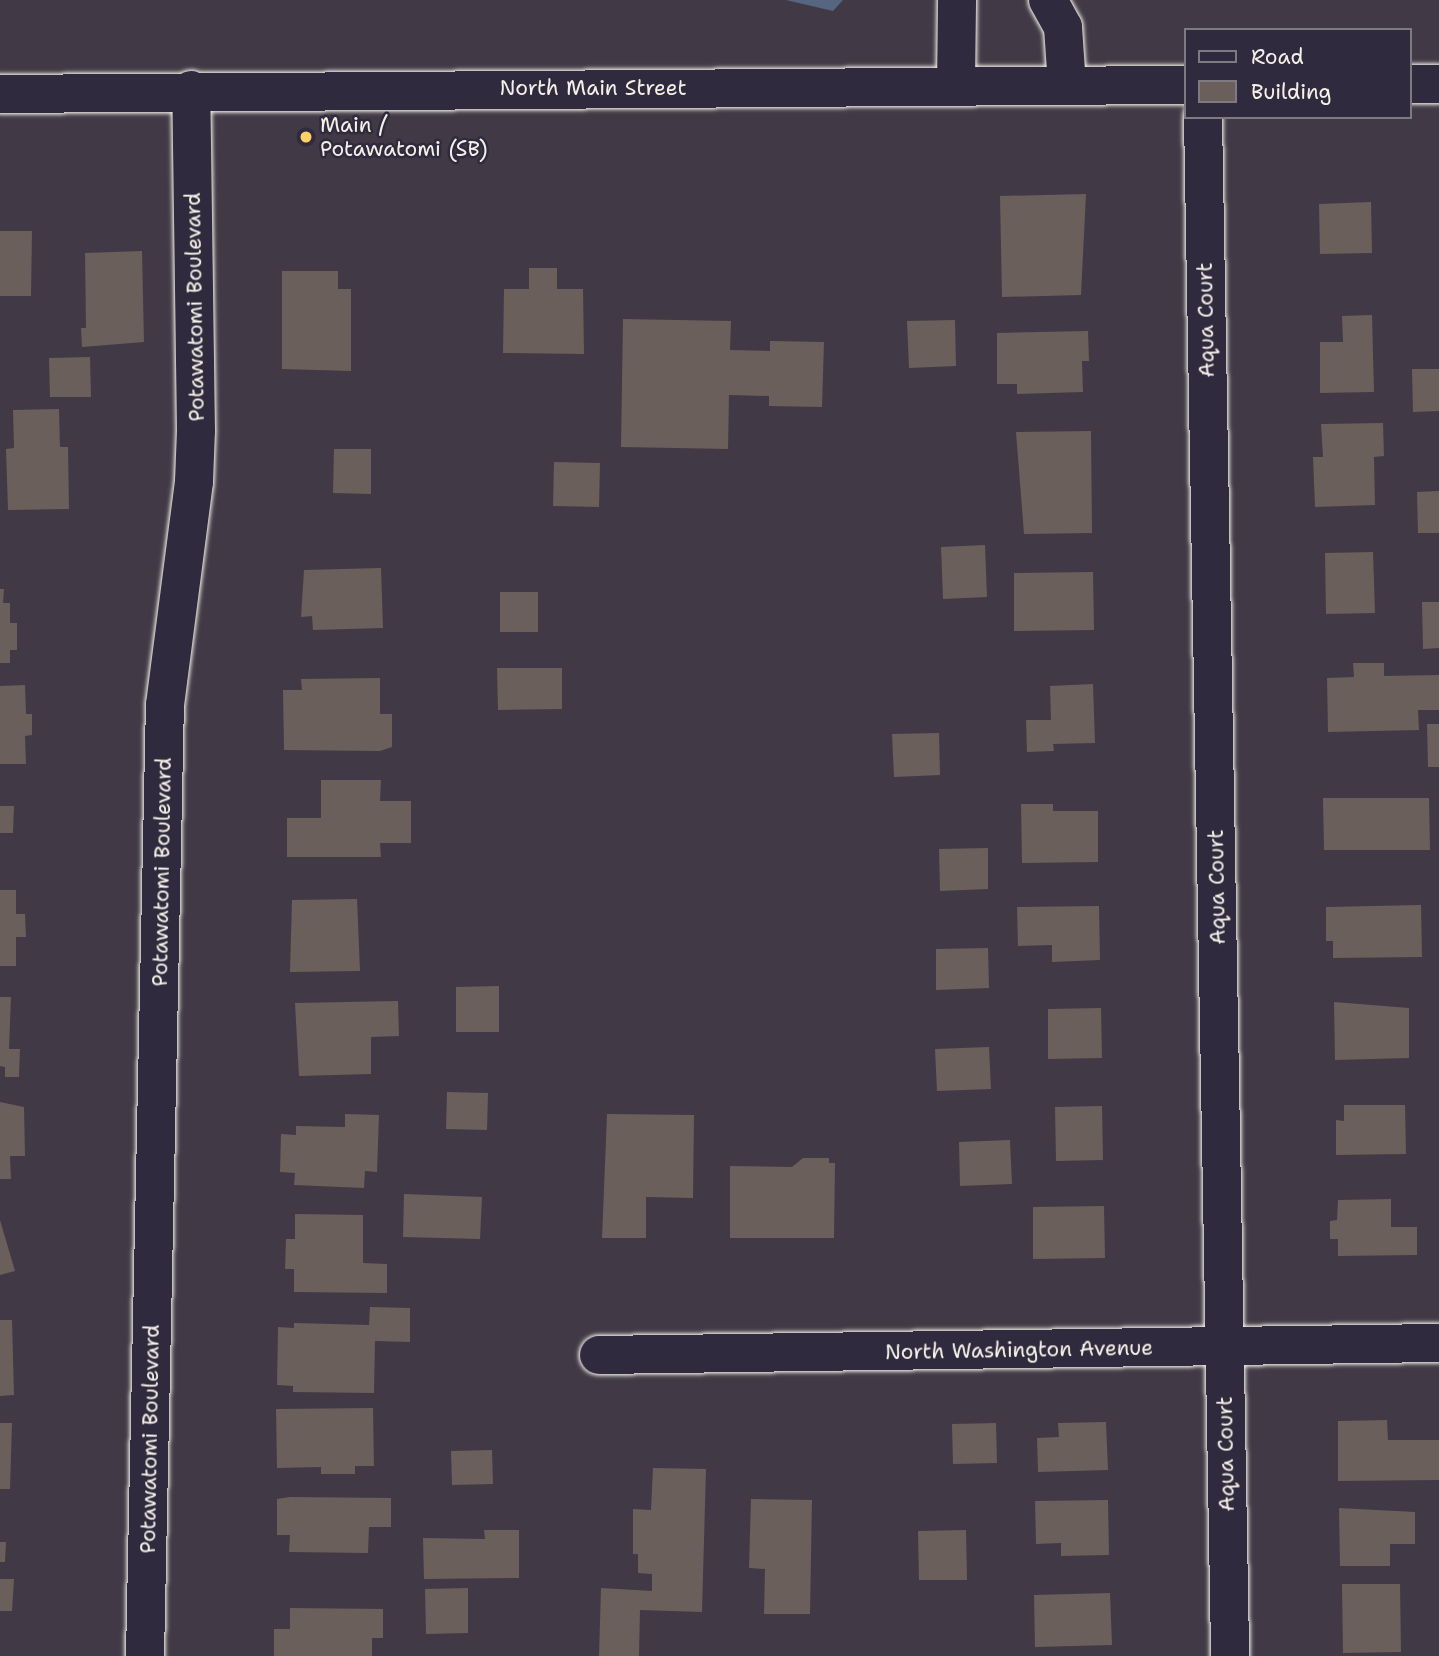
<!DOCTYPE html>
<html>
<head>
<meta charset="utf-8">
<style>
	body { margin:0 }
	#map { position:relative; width:1439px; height:1656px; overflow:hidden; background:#413a46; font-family:"Shantell Sans",sans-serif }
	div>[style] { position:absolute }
	.water>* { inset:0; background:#566681 }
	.building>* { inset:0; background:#6a5f5a }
	.roads { filter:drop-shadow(0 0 2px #f4f1e8) drop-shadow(0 0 2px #f4f1e8) }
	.minor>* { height:38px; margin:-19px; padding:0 19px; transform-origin:19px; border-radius:19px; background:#2f2a3d }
	.secondary>* { height:38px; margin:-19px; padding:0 19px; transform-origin:19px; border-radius:19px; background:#2f2a3d }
	.dots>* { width:19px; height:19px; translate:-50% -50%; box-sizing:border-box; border:4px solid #2f2a3d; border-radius:50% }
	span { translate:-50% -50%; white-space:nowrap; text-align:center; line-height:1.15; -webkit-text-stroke:5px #2f2a3d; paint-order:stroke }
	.street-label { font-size:21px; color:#f4f1e8 }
	.poi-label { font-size:21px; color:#f4f1e8 }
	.left { translate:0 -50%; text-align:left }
	.legend { position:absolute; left:1184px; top:28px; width:228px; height:91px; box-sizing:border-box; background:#2f2a3d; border:2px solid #7e7a81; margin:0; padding:9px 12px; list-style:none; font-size:21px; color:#f4f1e8 }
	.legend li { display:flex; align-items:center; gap:14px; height:35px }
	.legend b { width:35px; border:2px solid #7e7a81 }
</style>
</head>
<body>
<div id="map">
	<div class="water">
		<div style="clip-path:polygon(786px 0,843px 0,833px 11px)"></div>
	</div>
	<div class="building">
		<div style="clip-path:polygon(1086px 194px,1081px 295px,1002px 297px,1000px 196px)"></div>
		<div style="clip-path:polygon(1371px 202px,1372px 253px,1320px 254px,1319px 204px)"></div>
		<div style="clip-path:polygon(0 231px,32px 231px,31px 296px,0 296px)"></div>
		<div style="clip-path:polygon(142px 251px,144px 342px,82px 347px,81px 328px,86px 328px,85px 253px)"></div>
		<div style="clip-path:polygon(529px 268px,557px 268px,557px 289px,583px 289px,584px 354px,503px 353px,504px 289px,529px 289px)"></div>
		<div style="clip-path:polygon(282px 271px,338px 271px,338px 289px,351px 289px,351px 371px,282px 369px)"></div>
		<div style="clip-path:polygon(1372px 315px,1374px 392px,1320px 393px,1320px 342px,1343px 342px,1342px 316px)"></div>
		<div style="clip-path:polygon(623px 319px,731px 321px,730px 350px,770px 351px,770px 341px,824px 342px,822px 407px,769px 406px,769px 396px,729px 395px,728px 449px,621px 447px)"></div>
		<div style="clip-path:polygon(955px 320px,956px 366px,909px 368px,907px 321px)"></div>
		<div style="clip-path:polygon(1088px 331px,1089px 361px,1082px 361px,1083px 392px,1017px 394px,1017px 384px,997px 384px,997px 333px)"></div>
		<div style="clip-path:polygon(90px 357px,91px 397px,50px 397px,49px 358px)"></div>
		<div style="clip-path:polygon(1412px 369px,1439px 369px,1439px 411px,1413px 412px)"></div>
		<div style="clip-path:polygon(59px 409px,60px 447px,68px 447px,69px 509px,8px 510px,6px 449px,14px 448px,13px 410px)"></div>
		<div style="clip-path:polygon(1383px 423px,1384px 456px,1374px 457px,1375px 505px,1315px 507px,1313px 457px,1323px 457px,1321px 424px)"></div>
		<div style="clip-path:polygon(1091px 431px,1092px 533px,1024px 534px,1016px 432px)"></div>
		<div style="clip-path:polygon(334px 449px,371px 449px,371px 494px,333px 493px)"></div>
		<div style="clip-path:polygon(554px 462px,600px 463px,599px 507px,553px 506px)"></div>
		<div style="clip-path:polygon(1439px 491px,1439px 533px,1418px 533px,1417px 492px)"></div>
		<div style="clip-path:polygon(985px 545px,987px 597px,943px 599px,941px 547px)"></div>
		<div style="clip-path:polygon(1373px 552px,1375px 613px,1326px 614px,1325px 553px)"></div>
		<div style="clip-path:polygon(381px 568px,383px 628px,313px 630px,312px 616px,301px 617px,304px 570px)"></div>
		<div style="clip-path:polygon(1093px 572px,1094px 630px,1014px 631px,1014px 573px)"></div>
		<div style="clip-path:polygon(0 589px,4px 589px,3px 603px,10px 603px,10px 623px,17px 623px,17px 650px,10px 650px,10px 663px,0 663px)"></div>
		<div style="clip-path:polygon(500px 592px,538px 592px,538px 632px,500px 632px)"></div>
		<div style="clip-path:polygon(1422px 602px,1439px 602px,1439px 648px,1423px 649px)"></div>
		<div style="clip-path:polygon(1353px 663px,1384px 663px,1384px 676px,1439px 675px,1439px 710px,1418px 710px,1419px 730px,1328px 732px,1327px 678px,1354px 677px)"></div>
		<div style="clip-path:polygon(497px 668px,562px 668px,562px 709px,498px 710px)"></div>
		<div style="clip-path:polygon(380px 678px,380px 714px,392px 714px,392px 747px,380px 751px,284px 750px,283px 690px,302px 690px,301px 679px)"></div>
		<div style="clip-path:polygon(1093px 684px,1095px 743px,1053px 744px,1054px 751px,1027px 752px,1026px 720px,1051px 720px,1050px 686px)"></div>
		<div style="clip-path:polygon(25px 685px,26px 714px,32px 714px,32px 735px,25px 736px,26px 764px,0 764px,0 686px)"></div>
		<div style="clip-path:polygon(1427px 724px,1439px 724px,1439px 767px,1428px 767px)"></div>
		<div style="clip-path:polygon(939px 733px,940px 775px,894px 777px,892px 734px)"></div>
		<div style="clip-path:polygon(321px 780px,381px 780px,380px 801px,411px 801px,411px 843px,380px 843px,381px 857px,287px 857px,287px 818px,321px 818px)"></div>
		<div style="clip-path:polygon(1323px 798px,1429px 798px,1430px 850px,1324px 850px)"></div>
		<div style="clip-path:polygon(1021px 804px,1053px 804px,1053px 811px,1098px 811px,1098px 862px,1022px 863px)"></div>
		<div style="clip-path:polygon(0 806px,14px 806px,13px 833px,0 833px)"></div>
		<div style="clip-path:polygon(988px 848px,988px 889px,940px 891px,939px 849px)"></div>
		<div style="clip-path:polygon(0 890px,16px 890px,16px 914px,25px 914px,26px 937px,16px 937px,16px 966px,0 966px)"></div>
		<div style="clip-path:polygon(357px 899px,360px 971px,290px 972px,292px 900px)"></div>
		<div style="clip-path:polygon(1421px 905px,1422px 957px,1333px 958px,1333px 941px,1326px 941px,1326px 907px)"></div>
		<div style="clip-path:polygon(1099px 906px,1100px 960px,1052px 962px,1052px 945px,1018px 946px,1017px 907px)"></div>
		<div style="clip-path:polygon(988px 948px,989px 988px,936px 990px,936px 949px)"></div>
		<div style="clip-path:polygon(499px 986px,499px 1032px,456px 1032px,456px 987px)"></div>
		<div style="clip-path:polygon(0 997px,11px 997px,9px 1049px,20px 1049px,19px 1077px,5px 1077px,5px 1067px,0 1066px)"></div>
		<div style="clip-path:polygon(398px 1001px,399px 1036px,371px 1037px,371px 1074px,299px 1076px,295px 1003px)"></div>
		<div style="clip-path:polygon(1334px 1002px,1409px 1008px,1409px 1058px,1335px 1060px)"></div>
		<div style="clip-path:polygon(1101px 1008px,1102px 1058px,1048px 1059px,1048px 1009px)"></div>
		<div style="clip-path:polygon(989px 1047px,991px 1089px,937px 1091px,935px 1049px)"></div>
		<div style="clip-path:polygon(447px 1092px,488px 1093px,487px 1130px,446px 1129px)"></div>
		<div style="clip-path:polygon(0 1102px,24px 1107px,25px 1156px,10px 1156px,11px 1179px,0 1179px)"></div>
		<div style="clip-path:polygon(1344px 1105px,1405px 1105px,1406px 1154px,1336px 1155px,1336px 1120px,1344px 1121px)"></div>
		<div style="clip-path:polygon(1102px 1106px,1103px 1160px,1056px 1161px,1055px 1107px)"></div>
		<div style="clip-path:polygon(345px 1114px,379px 1115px,377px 1172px,365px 1171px,364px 1188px,294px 1185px,295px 1173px,280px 1172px,281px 1134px,296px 1135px,296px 1126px,345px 1127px)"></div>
		<div style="clip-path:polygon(607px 1114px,694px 1115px,693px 1198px,646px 1197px,646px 1238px,602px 1238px)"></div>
		<div style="clip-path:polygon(1010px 1140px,1012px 1184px,960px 1186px,959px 1142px)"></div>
		<div style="clip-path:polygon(803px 1158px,829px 1158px,829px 1163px,835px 1163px,834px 1238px,730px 1238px,730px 1166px,792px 1167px)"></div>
		<div style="clip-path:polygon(404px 1194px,482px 1197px,480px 1239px,403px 1237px)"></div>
		<div style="clip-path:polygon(1391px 1199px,1391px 1227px,1417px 1227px,1417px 1255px,1338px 1256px,1338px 1239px,1330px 1239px,1330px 1221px,1337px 1220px,1338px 1200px)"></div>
		<div style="clip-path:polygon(1104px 1206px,1105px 1258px,1033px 1259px,1033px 1207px)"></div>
		<div style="clip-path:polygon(295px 1214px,363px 1215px,363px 1263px,387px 1264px,387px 1293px,294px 1292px,294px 1269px,285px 1269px,286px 1239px,295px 1239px)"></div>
		<div style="clip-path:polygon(0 1220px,15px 1271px,0 1275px)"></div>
		<div style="clip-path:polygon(370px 1307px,410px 1308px,410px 1342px,375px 1341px,374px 1393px,293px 1392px,293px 1386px,277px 1385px,278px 1327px,294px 1328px,294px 1323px,369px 1325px)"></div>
		<div style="clip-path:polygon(0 1320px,12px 1320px,14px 1395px,0 1396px)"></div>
		<div style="clip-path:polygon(373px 1408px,374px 1466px,355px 1466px,355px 1474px,321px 1474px,321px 1467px,277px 1468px,276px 1409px)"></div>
		<div style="clip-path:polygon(1387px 1420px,1388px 1440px,1439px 1440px,1439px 1480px,1338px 1481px,1338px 1421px)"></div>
		<div style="clip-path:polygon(1106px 1422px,1108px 1470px,1038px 1472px,1037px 1438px,1059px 1437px,1058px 1423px)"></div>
		<div style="clip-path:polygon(0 1423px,12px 1423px,10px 1489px,0 1489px)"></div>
		<div style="clip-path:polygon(996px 1423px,997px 1463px,953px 1464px,952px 1424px)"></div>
		<div style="clip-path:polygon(492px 1450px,493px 1484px,452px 1485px,451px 1451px)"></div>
		<div style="clip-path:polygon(653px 1468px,706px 1469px,702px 1612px,640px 1610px,639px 1656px,599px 1656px,601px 1588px,652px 1591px,652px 1574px,638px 1573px,638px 1554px,633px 1554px,633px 1509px,651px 1510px)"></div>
		<div style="clip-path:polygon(290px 1497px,391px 1498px,391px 1527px,369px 1527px,368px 1553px,289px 1552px,290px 1535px,277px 1535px,277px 1499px)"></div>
		<div style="clip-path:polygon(751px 1499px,812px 1500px,810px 1614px,764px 1614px,765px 1569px,749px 1568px)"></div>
		<div style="clip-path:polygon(1108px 1500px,1109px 1555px,1061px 1556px,1061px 1543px,1036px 1544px,1035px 1501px)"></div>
		<div style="clip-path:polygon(1339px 1508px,1415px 1512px,1415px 1544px,1390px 1544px,1390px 1566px,1340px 1566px)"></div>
		<div style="clip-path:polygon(484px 1530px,519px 1530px,519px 1578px,424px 1579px,423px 1538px,485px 1539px)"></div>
		<div style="clip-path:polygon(966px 1530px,967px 1580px,919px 1580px,918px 1531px)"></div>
		<div style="clip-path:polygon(0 1542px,6px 1542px,5px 1562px,0 1562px)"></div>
		<div style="clip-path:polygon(0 1579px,14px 1579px,12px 1611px,0 1611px)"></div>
		<div style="clip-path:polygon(1342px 1584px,1400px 1584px,1401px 1652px,1343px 1653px)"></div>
		<div style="clip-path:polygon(468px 1588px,468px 1633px,426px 1634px,425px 1589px)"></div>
		<div style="clip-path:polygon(1110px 1593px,1112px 1645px,1035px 1647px,1034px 1595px)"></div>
		<div style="clip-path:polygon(290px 1608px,383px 1609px,383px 1638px,372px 1638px,372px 1656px,274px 1656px,274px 1629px,290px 1629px)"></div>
	</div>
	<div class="roads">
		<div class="minor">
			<div style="left:1048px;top:0;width:31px;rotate:61deg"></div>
			<div style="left:1063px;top:27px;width:58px;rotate:86.1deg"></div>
			<div style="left:956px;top:85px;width:85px;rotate:-89.3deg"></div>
			<div style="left:1203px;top:117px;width:1539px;rotate:88.99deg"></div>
			<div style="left:599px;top:1355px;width:840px;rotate:-0.82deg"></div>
			<div style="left:145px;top:1656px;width:951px;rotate:-88.8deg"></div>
			<div style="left:165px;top:705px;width:225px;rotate:-82.6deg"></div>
			<div style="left:194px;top:482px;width:51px;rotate:-87.8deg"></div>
			<div style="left:196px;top:431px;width:341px;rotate:-90.8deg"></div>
		</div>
		<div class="secondary">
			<div style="left:1409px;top:84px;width:30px"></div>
			<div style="left:0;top:94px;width:1185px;rotate:-0.44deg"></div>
		</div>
	</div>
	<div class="dots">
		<div style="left:306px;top:137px;background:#ffd166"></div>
	</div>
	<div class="street-label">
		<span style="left:593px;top:88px">North Main Street</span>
		<span style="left:195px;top:307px;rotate:-91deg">Potawatomi Boulevard</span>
		<span style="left:1206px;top:320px;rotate:-91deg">Aqua Court</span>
		<span style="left:162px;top:872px;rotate:-89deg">Potawatomi Boulevard</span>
		<span style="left:1217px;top:887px;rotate:-91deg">Aqua Court</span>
		<span style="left:1019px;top:1350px;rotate:-1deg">North Washington Avenue</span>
		<span style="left:150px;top:1439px;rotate:-89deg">Potawatomi Boulevard</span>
		<span style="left:1226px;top:1454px;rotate:-91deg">Aqua Court</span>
	</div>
	<div class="poi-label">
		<span class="left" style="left:320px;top:137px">Main /<br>Potawatomi (SB)</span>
	</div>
	<ul class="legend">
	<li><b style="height:9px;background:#2f2a3d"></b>Road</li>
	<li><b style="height:19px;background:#6a5f5a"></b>Building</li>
	</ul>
</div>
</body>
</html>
